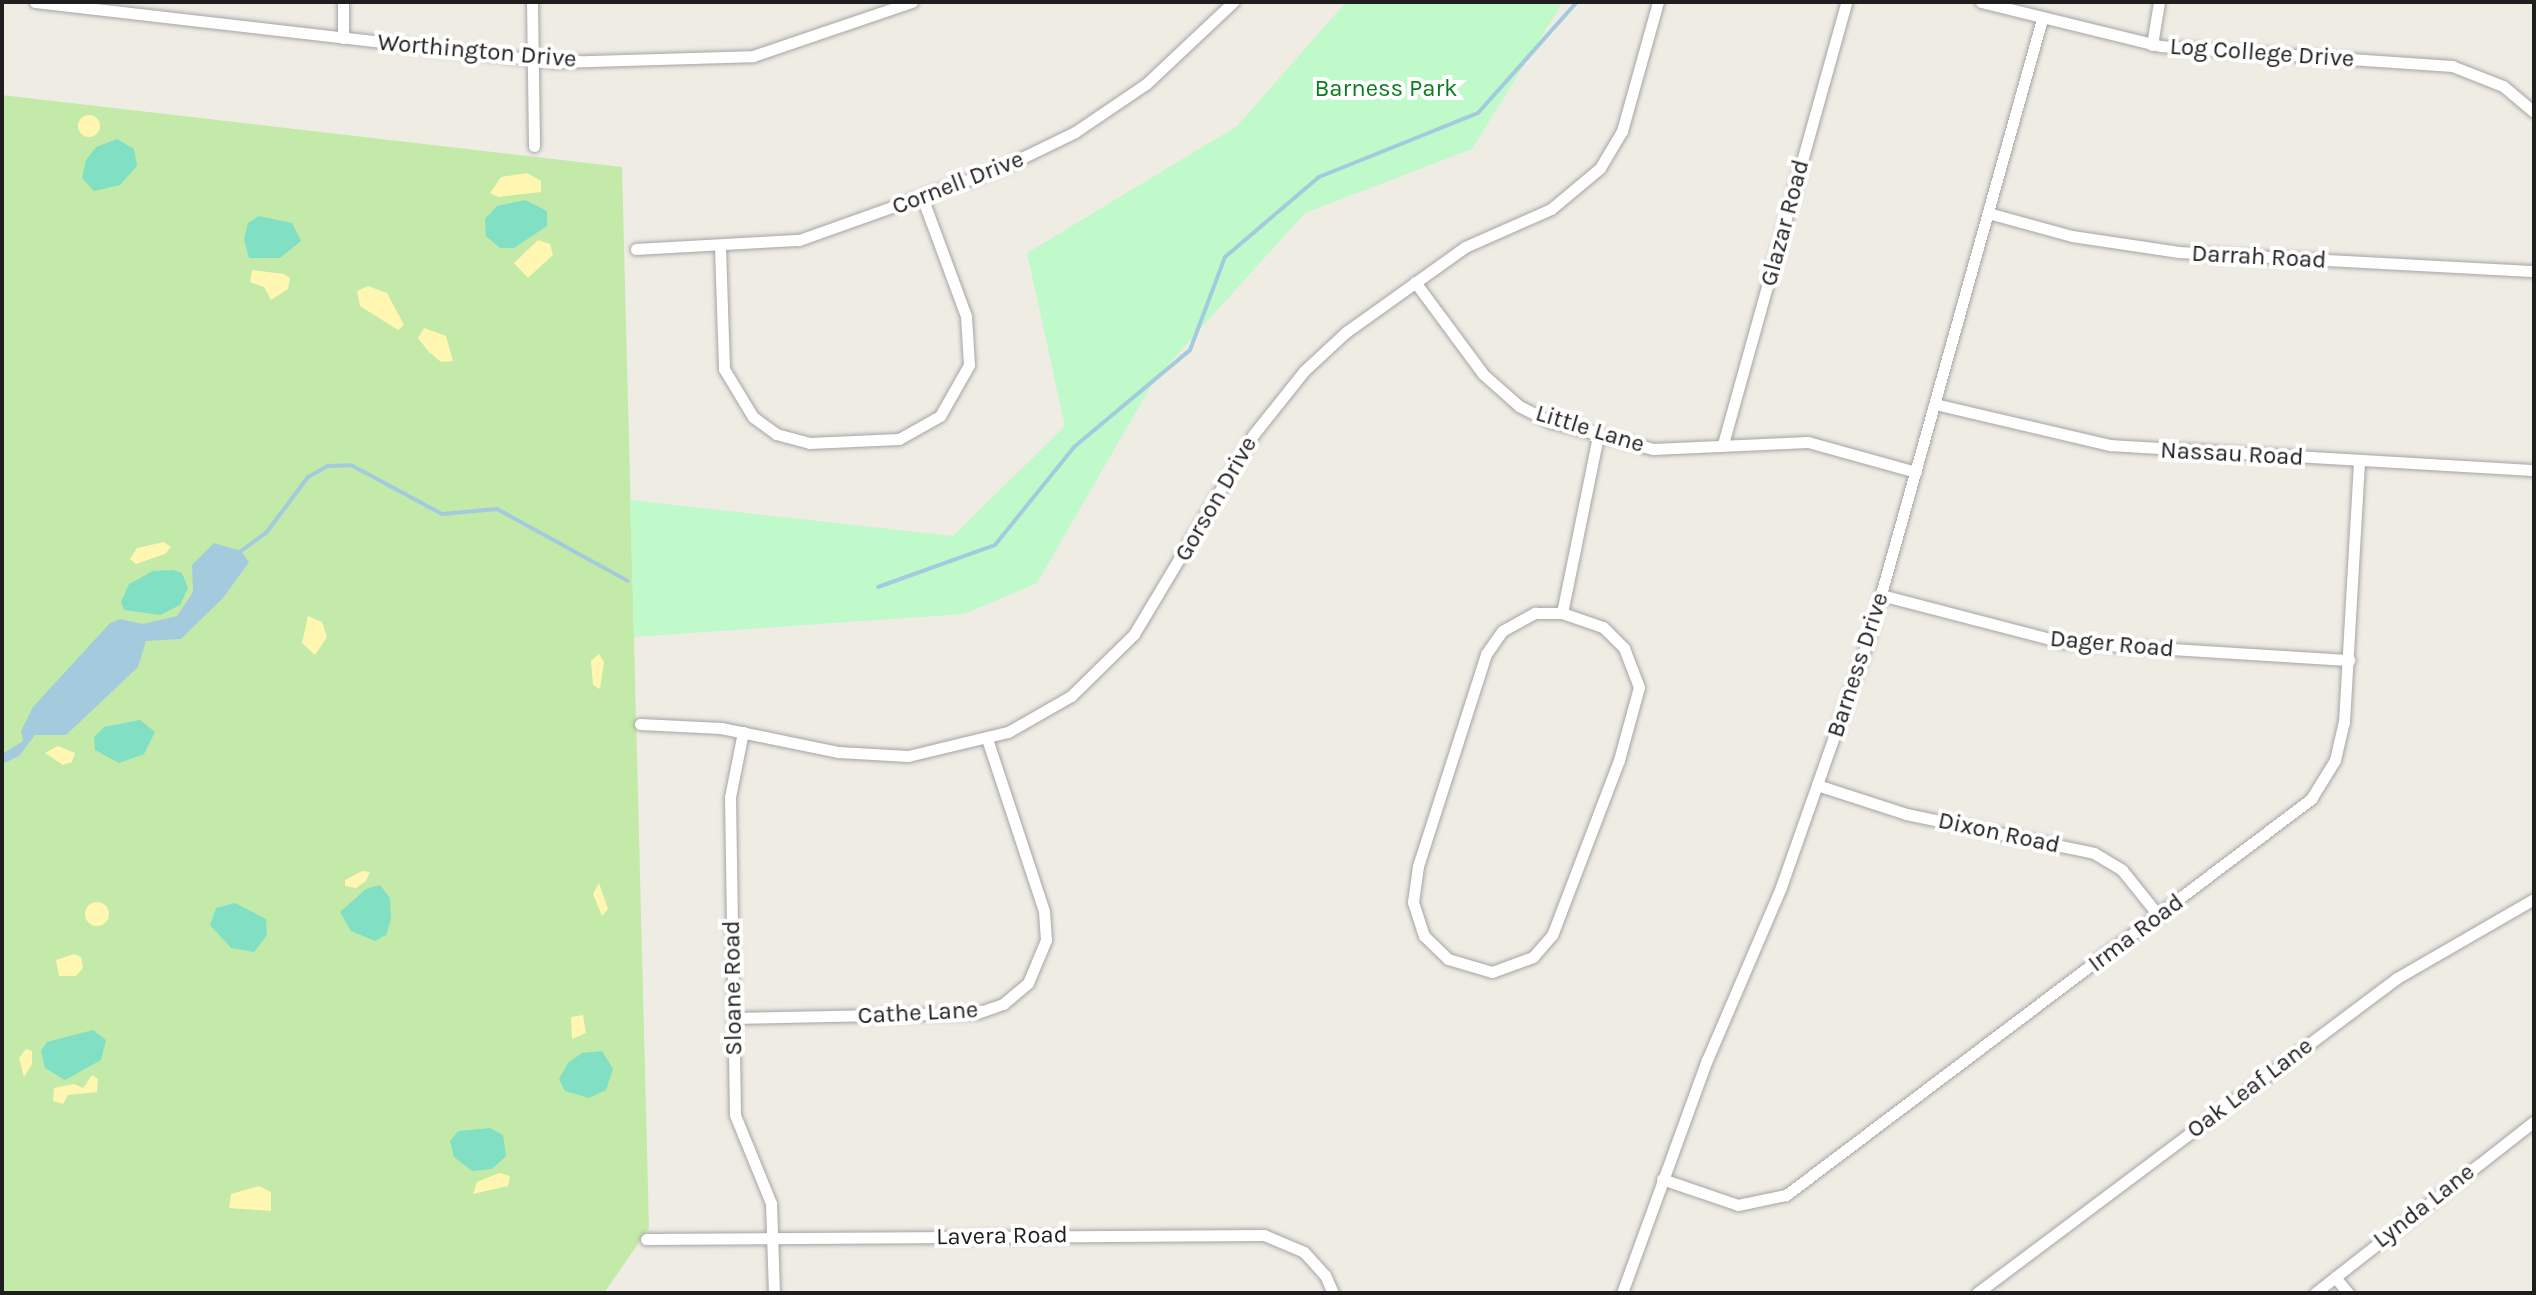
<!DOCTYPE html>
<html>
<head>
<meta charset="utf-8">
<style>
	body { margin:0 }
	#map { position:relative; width:2536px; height:1295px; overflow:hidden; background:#efece4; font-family:Karla,sans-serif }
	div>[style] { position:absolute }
	.grass>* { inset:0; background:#c3eaa9 }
	.sand>* { inset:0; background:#fff6b2 }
	.round { border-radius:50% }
	.park>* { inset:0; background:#c0faca }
	.pitch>* { inset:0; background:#81dfc3 }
	.water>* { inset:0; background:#a4cbdd }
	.stream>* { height:4px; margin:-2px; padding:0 2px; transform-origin:2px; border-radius:2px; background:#a4cbdd }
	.roads { filter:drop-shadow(0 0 2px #a5a5a5) drop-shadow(0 0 2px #a5a5a5) }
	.minor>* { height:11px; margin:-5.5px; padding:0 5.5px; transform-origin:5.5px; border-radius:5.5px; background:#fff }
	span { translate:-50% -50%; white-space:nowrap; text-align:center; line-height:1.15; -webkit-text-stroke:8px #fff; paint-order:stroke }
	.street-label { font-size:24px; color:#1e1e1e }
	.park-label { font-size:24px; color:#0b7d1e }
	.frame { position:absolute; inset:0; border:4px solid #1e1e1e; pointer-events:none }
</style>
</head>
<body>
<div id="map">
	<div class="grass">
		<div style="clip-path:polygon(2px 95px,622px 167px,649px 1228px,604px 1293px,2px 1293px)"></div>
	</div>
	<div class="sand">
		<div class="round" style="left:78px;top:115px;width:22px;height:22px"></div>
		<div style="clip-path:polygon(527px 173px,541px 181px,541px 192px,498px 197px,490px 193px,501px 177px)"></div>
		<div style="clip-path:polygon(538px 240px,550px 244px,553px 255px,528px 278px,514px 263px)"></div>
		<div style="clip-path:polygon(252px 270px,284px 274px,290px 278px,288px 289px,271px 300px,264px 287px,250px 282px)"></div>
		<div style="clip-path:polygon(368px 286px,387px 293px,404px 325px,398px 330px,360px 306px,357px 291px)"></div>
		<div style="clip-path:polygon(424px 328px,446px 336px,453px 361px,441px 362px,428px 351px,418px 338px)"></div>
		<div style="clip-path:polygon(164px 542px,171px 547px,165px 554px,136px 564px,130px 559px,137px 548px)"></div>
		<div style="clip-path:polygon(308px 616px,322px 622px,327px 637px,315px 655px,302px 643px)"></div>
		<div style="clip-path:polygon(599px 654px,604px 662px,600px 689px,593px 685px,591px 661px)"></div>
		<div style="clip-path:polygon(58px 746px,75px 753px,72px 762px,63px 765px,45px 753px)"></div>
		<div style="clip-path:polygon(362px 871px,370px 872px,366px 881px,356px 888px,345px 886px,345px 880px)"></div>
		<div style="clip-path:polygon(599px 883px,608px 909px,602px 916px,593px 894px)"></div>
		<div class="round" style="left:85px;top:902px;width:24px;height:24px"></div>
		<div style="clip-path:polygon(74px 954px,81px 957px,83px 968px,76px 976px,59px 976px,56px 960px)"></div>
		<div style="clip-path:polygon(583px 1015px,586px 1033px,572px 1039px,571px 1017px)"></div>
		<div style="clip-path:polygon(26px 1049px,32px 1051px,32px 1064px,24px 1077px,19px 1058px)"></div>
		<div style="clip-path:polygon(92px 1075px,98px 1079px,97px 1092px,68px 1095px,63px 1104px,53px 1101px,54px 1088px,74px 1084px,83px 1088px)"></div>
		<div style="clip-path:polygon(499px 1173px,510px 1176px,508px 1186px,473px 1194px,477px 1182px)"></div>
		<div style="clip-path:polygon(259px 1186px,271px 1192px,271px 1211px,229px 1208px,231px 1194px)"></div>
	</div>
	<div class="park">
		<div style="clip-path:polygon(1346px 2px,1563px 2px,1472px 149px,1305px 213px,1155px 379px,1037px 583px,964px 614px,634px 637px,630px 500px,953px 536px,1065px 426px,1027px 253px,1237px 126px)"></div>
	</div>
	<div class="pitch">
		<div style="clip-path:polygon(117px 139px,134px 149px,137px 166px,120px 185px,94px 191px,82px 178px,86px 160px,96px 147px)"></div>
		<div style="clip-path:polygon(525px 200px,547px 211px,547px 226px,514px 248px,500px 248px,486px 236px,485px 219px,497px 206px)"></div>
		<div style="clip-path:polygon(259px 216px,292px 223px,301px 241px,280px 258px,249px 258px,244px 239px,248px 223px)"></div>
		<div style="clip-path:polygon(173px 570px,182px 573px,188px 588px,180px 605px,160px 615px,124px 610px,121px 602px,129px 584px,153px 571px)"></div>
		<div style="clip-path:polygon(140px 720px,155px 732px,144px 754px,119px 763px,95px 750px,94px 737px,104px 727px)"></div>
		<div style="clip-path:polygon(380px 885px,390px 898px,391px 919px,386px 935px,375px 941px,351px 931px,340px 912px,366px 889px)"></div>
		<div style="clip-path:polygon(235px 903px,266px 919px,267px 935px,254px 952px,231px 948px,210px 925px,216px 908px)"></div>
		<div style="clip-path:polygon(93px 1030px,106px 1040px,101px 1060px,65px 1080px,45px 1068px,41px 1051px,47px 1042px)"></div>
		<div style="clip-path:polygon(602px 1051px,613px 1069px,606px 1090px,589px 1098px,565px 1091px,559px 1079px,568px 1063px,582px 1053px)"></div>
		<div style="clip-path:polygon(490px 1128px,503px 1135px,506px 1156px,492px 1169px,472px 1171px,454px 1157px,450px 1141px,458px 1131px)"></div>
	</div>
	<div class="water">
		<div style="clip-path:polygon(214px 543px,241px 551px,249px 562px,223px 598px,181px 639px,146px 641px,138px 667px,66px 735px,35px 735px,19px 756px,2px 764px,2px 754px,23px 741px,21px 731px,33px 707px,110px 623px,120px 619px,143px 624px,177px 616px,193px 592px,192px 565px)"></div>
	</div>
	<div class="stream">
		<div style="left:241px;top:551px;width:31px;rotate:-36deg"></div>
		<div style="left:266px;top:533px;width:70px;rotate:-53.1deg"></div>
		<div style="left:308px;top:477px;width:23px;rotate:-29deg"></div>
		<div style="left:328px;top:466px;width:23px;rotate:-2deg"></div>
		<div style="left:351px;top:465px;width:103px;rotate:28.3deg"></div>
		<div style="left:442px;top:514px;width:55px;rotate:-5.2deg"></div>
		<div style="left:497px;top:509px;width:149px;rotate:28.8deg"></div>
		<div style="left:878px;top:587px;width:124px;rotate:-19.7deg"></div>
		<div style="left:995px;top:545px;width:126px;rotate:-51.1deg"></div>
		<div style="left:1074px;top:447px;width:151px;rotate:-39.9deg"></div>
		<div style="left:1190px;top:350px;width:99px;rotate:-69.4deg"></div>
		<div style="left:1225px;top:257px;width:123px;rotate:-40.4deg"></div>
		<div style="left:1319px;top:177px;width:171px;rotate:-21.9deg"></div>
		<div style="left:1478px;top:113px;width:149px;rotate:-48.3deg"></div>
	</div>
	<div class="roads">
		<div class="minor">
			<div style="left:35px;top:2px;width:523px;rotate:6.58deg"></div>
			<div style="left:555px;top:62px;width:198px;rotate:-1.7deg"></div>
			<div style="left:753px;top:56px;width:168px;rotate:-18.8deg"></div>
			<div style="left:532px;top:2px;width:144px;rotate:89.2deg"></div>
			<div style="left:1981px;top:2px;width:184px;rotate:13.8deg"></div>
			<div style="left:2160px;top:46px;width:293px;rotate:3.9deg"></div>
			<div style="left:2452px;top:66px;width:55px;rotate:21.4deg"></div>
			<div style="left:2503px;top:86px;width:40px;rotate:40deg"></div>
			<div style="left:343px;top:38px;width:36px;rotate:-90deg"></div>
			<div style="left:2152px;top:45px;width:44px;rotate:-80.8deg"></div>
			<div style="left:1988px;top:213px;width:87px;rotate:15.3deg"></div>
			<div style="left:2072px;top:236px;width:108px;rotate:8.5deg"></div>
			<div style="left:2179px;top:252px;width:356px;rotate:3.1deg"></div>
			<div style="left:720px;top:247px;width:122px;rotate:88.1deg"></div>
			<div style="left:724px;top:369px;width:56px;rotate:58.9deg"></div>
			<div style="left:753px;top:417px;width:29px;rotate:36deg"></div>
			<div style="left:776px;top:434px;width:34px;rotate:15deg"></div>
			<div style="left:809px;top:443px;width:90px;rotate:-2.5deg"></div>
			<div style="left:899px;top:439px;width:47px;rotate:-29.3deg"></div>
			<div style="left:940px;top:416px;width:59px;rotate:-60.4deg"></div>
			<div style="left:969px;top:365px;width:49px;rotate:-93.5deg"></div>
			<div style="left:966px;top:316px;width:127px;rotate:-110.3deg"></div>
			<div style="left:636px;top:249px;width:163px;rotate:-3.2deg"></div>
			<div style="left:799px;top:240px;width:214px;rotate:-19.6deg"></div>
			<div style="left:1001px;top:168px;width:82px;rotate:-25.9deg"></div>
			<div style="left:1075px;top:132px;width:86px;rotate:-34.1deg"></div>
			<div style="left:1146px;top:84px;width:120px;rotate:-43.3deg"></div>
			<div style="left:1415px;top:282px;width:114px;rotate:53.5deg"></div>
			<div style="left:1483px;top:374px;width:48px;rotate:41.6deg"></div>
			<div style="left:1519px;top:406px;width:36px;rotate:27deg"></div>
			<div style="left:1551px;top:422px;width:106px;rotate:14.8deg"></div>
			<div style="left:1653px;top:449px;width:155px;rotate:-2.6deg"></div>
			<div style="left:1808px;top:442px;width:112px;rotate:15.5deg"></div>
			<div style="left:1935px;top:404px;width:180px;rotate:13.2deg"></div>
			<div style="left:2110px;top:445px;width:425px;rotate:3.4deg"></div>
			<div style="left:1723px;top:444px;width:459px;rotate:-74.4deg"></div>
			<div style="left:1881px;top:595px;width:186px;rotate:14.6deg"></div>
			<div style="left:2061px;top:642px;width:289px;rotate:3.6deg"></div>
			<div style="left:1562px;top:613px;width:43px;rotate:18.9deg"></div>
			<div style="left:1603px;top:627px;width:30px;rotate:45deg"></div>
			<div style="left:1624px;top:648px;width:42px;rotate:69deg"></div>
			<div style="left:1639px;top:687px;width:76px;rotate:105.3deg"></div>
			<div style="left:1619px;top:760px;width:187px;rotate:110.9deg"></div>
			<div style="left:1552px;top:935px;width:29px;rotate:131deg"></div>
			<div style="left:1533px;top:957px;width:44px;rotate:159.9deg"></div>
			<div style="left:1492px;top:972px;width:46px;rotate:-163.5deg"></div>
			<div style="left:1448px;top:959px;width:33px;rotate:-136deg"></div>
			<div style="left:1424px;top:936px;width:36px;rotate:-108deg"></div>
			<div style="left:1413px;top:902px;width:36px;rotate:-82deg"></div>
			<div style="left:1418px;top:866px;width:223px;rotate:-72.2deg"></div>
			<div style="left:1486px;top:654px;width:28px;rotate:-55deg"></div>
			<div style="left:1502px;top:631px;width:38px;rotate:-29deg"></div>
			<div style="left:1535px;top:613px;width:27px"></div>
			<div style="left:1562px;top:613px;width:181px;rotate:-78.5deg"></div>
			<div style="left:640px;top:724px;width:81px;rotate:2.8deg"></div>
			<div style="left:721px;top:728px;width:119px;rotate:11.6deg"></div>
			<div style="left:838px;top:752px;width:70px;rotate:3.3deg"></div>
			<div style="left:908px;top:756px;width:103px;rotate:-13.5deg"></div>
			<div style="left:1008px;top:732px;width:73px;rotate:-29.7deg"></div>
			<div style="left:1071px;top:696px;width:88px;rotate:-44.5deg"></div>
			<div style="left:1134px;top:634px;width:232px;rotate:-59.1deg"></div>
			<div style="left:1253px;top:435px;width:82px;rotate:-51.4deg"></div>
			<div style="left:1304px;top:371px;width:57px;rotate:-42.9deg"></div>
			<div style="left:1346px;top:332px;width:146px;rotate:-35.5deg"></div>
			<div style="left:1465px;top:247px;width:94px;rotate:-23.8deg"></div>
			<div style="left:1551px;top:209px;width:64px;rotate:-39.9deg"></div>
			<div style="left:1600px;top:168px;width:43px;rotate:-59.3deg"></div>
			<div style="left:1622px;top:131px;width:134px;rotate:-74.4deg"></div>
			<div style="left:743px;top:732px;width:66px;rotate:101.3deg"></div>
			<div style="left:730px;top:797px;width:318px;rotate:89.1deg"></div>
			<div style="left:735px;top:1115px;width:95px;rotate:67.8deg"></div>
			<div style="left:771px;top:1203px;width:90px;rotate:88.1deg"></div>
			<div style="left:1817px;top:785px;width:94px;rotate:18deg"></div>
			<div style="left:1906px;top:814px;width:192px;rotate:11.7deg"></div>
			<div style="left:2094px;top:853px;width:33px;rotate:31deg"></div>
			<div style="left:2122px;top:870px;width:59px;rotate:51.2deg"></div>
			<div style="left:733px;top:1018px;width:244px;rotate:-1.2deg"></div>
			<div style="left:977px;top:1013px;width:28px;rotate:-19deg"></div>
			<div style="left:1003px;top:1004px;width:33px;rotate:-40deg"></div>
			<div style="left:1028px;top:983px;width:47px;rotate:-67.3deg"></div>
			<div style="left:1046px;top:940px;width:29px;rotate:-94deg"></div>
			<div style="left:1044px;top:911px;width:181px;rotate:-108.3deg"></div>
			<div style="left:1662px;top:1179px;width:80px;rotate:18.9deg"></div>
			<div style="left:1738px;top:1205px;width:49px;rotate:-11.8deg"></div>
			<div style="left:1786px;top:1195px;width:658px;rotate:-37.03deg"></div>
			<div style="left:2311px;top:799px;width:46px;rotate:-58.4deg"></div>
			<div style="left:2335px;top:760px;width:39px;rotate:-77deg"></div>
			<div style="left:2344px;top:722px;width:261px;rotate:-86.7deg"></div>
			<div style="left:646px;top:1239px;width:618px;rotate:-0.37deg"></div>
			<div style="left:1264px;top:1235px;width:43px;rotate:23deg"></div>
			<div style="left:1304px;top:1252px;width:31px;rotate:48deg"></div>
			<div style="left:1325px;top:1275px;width:20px;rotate:66deg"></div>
			<div style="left:2335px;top:1277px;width:21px;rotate:51deg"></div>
			<div style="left:1622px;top:1293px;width:248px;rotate:-70deg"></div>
			<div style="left:1707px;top:1060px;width:188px;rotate:-66.8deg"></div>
			<div style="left:1781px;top:887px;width:265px;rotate:-70.6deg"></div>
			<div style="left:1869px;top:637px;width:642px;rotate:-74.36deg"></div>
			<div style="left:1977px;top:1293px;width:525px;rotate:-36.87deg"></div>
			<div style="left:2397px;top:978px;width:158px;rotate:-30deg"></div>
			<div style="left:2315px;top:1293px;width:278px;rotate:-38.1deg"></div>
		</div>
	</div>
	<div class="street-label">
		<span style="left:477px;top:51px;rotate:5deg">Worthington Drive</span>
		<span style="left:2262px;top:53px;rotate:4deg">Log College Drive</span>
		<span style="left:958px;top:183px;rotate:-21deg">Cornell Drive</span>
		<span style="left:1785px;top:223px;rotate:-75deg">Glazar Road</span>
		<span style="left:2259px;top:257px;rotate:3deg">Darrah Road</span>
		<span style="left:1590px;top:429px;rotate:17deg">Little Lane</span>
		<span style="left:2232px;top:454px;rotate:3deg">Nassau Road</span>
		<span style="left:1216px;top:499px;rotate:-60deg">Gorson Drive</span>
		<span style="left:2112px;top:644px;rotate:5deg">Dager Road</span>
		<span style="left:1858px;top:665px;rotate:-72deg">Barness Drive</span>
		<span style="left:1999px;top:833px;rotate:12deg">Dixon Road</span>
		<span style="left:2136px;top:933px;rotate:-37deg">Irma Road</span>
		<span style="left:733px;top:988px;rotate:-91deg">Sloane Road</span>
		<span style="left:918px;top:1013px;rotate:-3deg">Cathe Lane</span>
		<span style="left:2250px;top:1088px;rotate:-37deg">Oak Leaf Lane</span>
		<span style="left:2424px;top:1206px;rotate:-38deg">Lynda Lane</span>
		<span style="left:1002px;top:1236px;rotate:-1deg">Lavera Road</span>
	</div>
	<div class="park-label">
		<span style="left:1386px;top:89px">Barness Park</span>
	</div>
	<div class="frame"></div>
</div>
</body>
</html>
